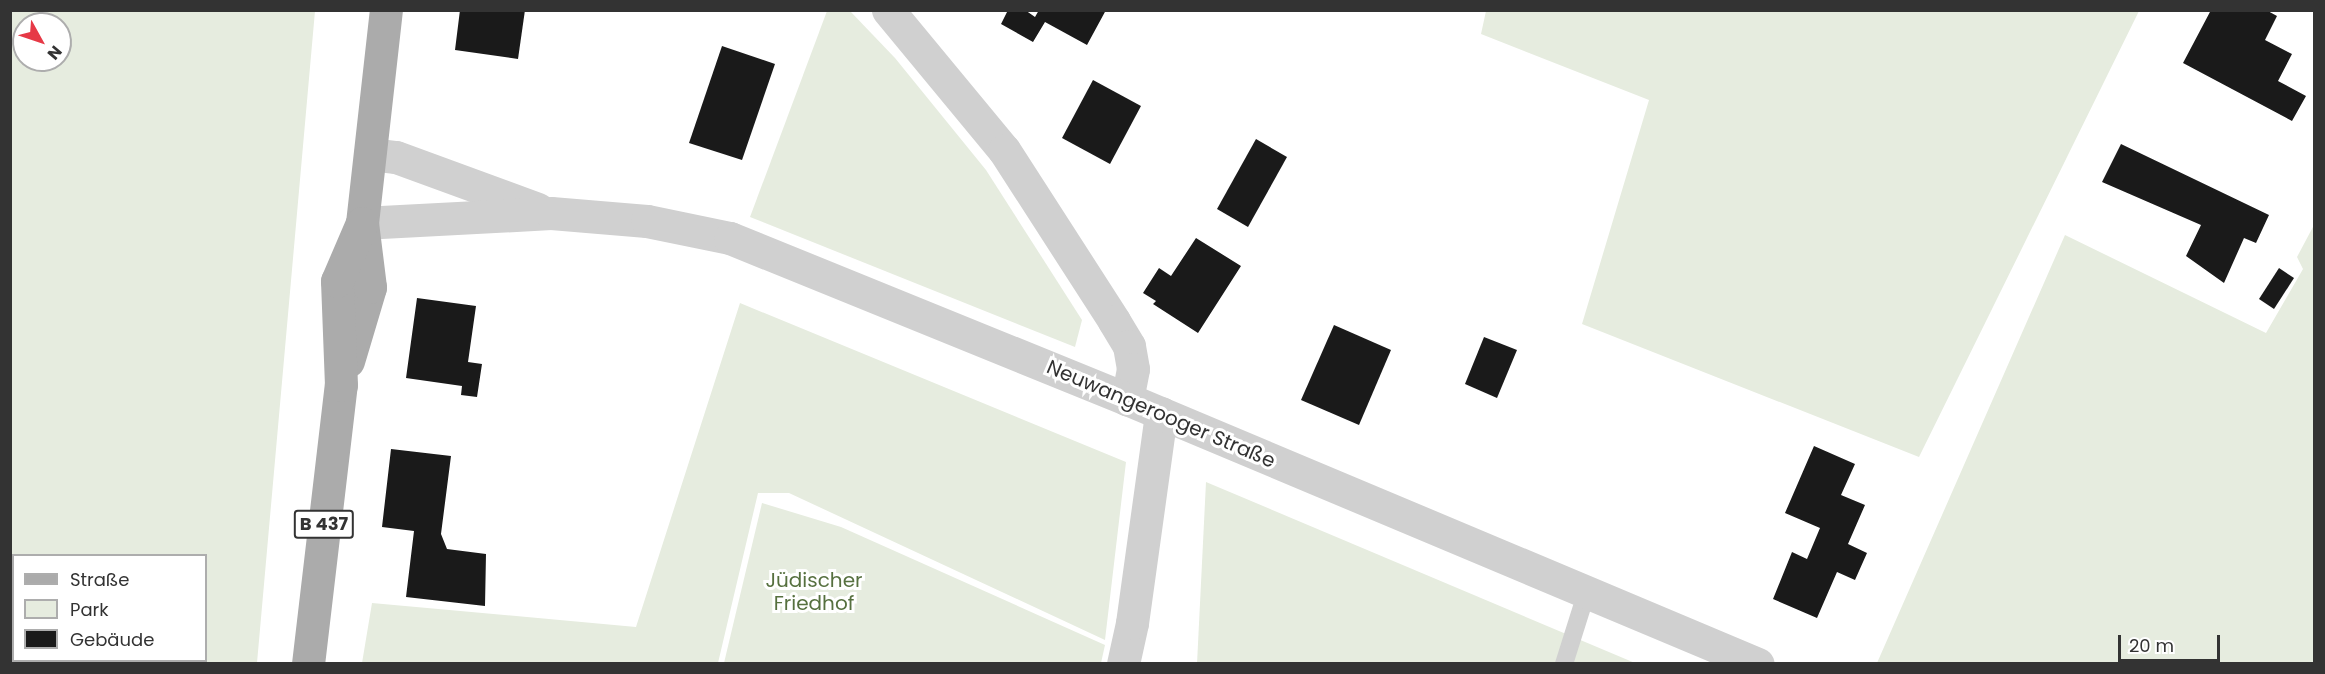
<!DOCTYPE html>
<html>
<head>
<meta charset="utf-8">
<style>
	body { margin:0 }
	#map { position:relative; width:2325px; height:674px; overflow:hidden; background:#fff; font-family:Poppins,sans-serif }
	div>[style] { position:absolute }
	.green>* { inset:0; background:#e6ecdf }
	.building>* { inset:0; background:#1a1a1a }
	.service>* { height:18px; margin:-9px; padding:0 9px; transform-origin:9px; border-radius:9px; background:#d0d0d0 }
	.minor>* { height:33px; margin:-16.5px; padding:0 16.5px; transform-origin:16.5px; border-radius:16.5px; background:#d0d0d0 }
	.tertiary>* { height:33px; margin:-16.5px; padding:0 16.5px; transform-origin:16.5px; border-radius:16.5px; background:#d0d0d0 }
	.primary>* { height:33px; margin:-16.5px; padding:0 16.5px; transform-origin:16.5px; border-radius:16.5px; background:#ababab }
	span { translate:-50% -50%; white-space:nowrap; text-align:center; line-height:1.15; -webkit-text-stroke:6px #fff; paint-order:stroke }
	.shield-label span { padding:2px 4px; background:#fff; border:2px solid; border-radius:4px; -webkit-text-stroke-width:0 }
	.shield-label { font-size:18px; color:#333; font-weight:700 }
	.street-label { font-size:20px; color:#333 }
	.park-label { font-size:20px; color:#56703f }
	.frame { position:absolute; inset:0; border:12px solid #333; pointer-events:none }
	.legend { position:absolute; left:12px; top:554px; width:195px; height:108px; box-sizing:border-box; background:#fff; border:2px solid #adadad; margin:0; padding:8px 10px; list-style:none; font-size:18px; color:#333 }
	.legend li { display:flex; align-items:center; gap:12px; height:30px }
	.legend b { width:30px; border:2px solid #adadad }
	.north { position:absolute; left:12px; top:12px; width:60px; height:60px; box-sizing:border-box; background:#fff; border:2px solid #adadad; border-radius:50%; rotate:130deg; font-size:16px; font-weight:700; line-height:24px; text-align:center; color:#333 }
	.north::after { content:''; display:block; margin:auto; width:21px; height:27px; background:#e63946; clip-path:polygon(50% 0,100% 100%,50% 72%,0 100%) }
	.scale { position:absolute; left:2118px; top:635px; width:102px; height:27px; box-sizing:border-box; border:3px solid #333; border-top:0; padding-left:8px; font-size:18px; line-height:21px; white-space:nowrap; color:#333; -webkit-text-stroke:4px #fff; paint-order:stroke }
</style>
</head>
<body>
<div id="map">
	<div class="green">
		<div style="clip-path:polygon(evenodd,10px 11px,315px 11px,257px 663px,11px 663px,10px 11px,24px 24px,60px 24px,60px 60px,24px 60px,24px 24px,10px 11px,14px 556px,206px 556px,206px 660px,14px 660px,14px 556px)"></div>
		<div style="clip-path:polygon(827px 11px,850px 11px,895px 58px,986px 170px,1082px 320px,1075px 347px,750px 217px)"></div>
		<div style="clip-path:polygon(1486px 11px,1486px 10px,2139px 11px,1919px 457px,1582px 324px,1649px 100px,1481px 34px)"></div>
		<div style="clip-path:polygon(2314px 225px,2314px 663px,1877px 663px,2065px 235px,2266px 333px,2303px 269px,2297px 257px)"></div>
		<div style="clip-path:polygon(740px 303px,1126px 462px,1105px 640px,789px 493px,758px 493px,718px 663px,362px 663px,372px 603px,636px 627px)"></div>
		<div style="clip-path:polygon(1206px 482px,1635px 663px,1197px 664px)"></div>
		<div style="clip-path:polygon(762px 503px,841px 527px,1105px 645px,1101px 663px,724px 663px)"></div>
	</div>
	<div class="building">
		<div style="clip-path:polygon(460px 10px,525px 10px,518px 59px,455px 50px)"></div>
		<div style="clip-path:polygon(1008px 10px,1025px 10px,1035px 17px,1039px 10px,1106px 10px,1087px 45px,1045px 22px,1033px 42px,1001px 24px)"></div>
		<div style="clip-path:polygon(2211px 10px,2266px 10px,2277px 16px,2265px 40px,2292px 54px,2278px 81px,2306px 96px,2292px 121px,2183px 63px)"></div>
		<div style="clip-path:polygon(722px 46px,775px 64px,742px 160px,689px 143px)"></div>
		<div style="clip-path:polygon(1093px 80px,1141px 106px,1110px 164px,1062px 138px)"></div>
		<div style="clip-path:polygon(1256px 139px,1287px 157px,1248px 227px,1217px 209px)"></div>
		<div style="clip-path:polygon(2121px 144px,2269px 215px,2256px 243px,2244px 238px,2224px 283px,2186px 256px,2201px 225px,2102px 182px)"></div>
		<div style="clip-path:polygon(1196px 238px,1241px 266px,1198px 333px,1153px 304px,1156px 301px,1143px 293px,1159px 268px,1171px 276px)"></div>
		<div style="clip-path:polygon(2279px 268px,2294px 278px,2274px 309px,2259px 299px)"></div>
		<div style="clip-path:polygon(417px 298px,476px 306px,468px 362px,482px 364px,477px 397px,461px 395px,462px 386px,406px 378px)"></div>
		<div style="clip-path:polygon(1334px 325px,1391px 350px,1359px 425px,1301px 400px)"></div>
		<div style="clip-path:polygon(1484px 337px,1517px 350px,1497px 398px,1465px 384px)"></div>
		<div style="clip-path:polygon(1814px 446px,1855px 464px,1841px 495px,1865px 505px,1848px 544px,1867px 553px,1855px 580px,1837px 572px,1817px 618px,1773px 599px,1792px 552px,1807px 559px,1820px 528px,1785px 513px)"></div>
		<div style="clip-path:polygon(391px 449px,451px 456px,441px 534px,447px 549px,486px 554px,485px 606px,406px 597px,414px 531px,382px 527px)"></div>
	</div>
	<div class="service">
		<div style="left:1564px;top:664px;width:77px;rotate:-72.5deg"></div>
	</div>
	<div class="minor">
		<div style="left:888px;top:10px;width:182px;rotate:50.4deg"></div>
		<div style="left:1004px;top:150px;width:203px;rotate:57.2deg"></div>
		<div style="left:1114px;top:321px;width:29px;rotate:59deg"></div>
		<div style="left:1129px;top:346px;width:23px;rotate:80deg"></div>
		<div style="left:1133px;top:369px;width:31px;rotate:101deg"></div>
		<div style="left:1123px;top:664px;width:42px;rotate:-77.6deg"></div>
		<div style="left:1132px;top:623px;width:212px;rotate:-82.1deg"></div>
	</div>
	<div class="tertiary">
		<div style="left:370px;top:154px;width:26px;rotate:7deg"></div>
		<div style="left:396px;top:157px;width:151px;rotate:20.1deg"></div>
		<div style="left:362px;top:223px;width:189px;rotate:-3deg"></div>
		<div style="left:551px;top:213px;width:96px;rotate:4.8deg"></div>
		<div style="left:647px;top:221px;width:85px;rotate:11.6deg"></div>
		<div style="left:730px;top:238px;width:428px;rotate:22.1deg"></div>
		<div style="left:1127px;top:399px;width:684px;rotate:22.78deg"></div>
	</div>
	<div class="primary">
		<div style="left:348px;top:361px;width:77px;rotate:-73.4deg"></div>
		<div style="left:370px;top:287px;width:64px;rotate:-97.1deg"></div>
		<div style="left:362px;top:223px;width:214px;rotate:-83.6deg"></div>
		<div style="left:308px;top:664px;width:281px;rotate:-83.3deg"></div>
		<div style="left:341px;top:385px;width:104px;rotate:-92.2deg"></div>
		<div style="left:337px;top:281px;width:63px;rotate:-66.7deg"></div>
	</div>
	<div class="shield-label">
		<span style="left:324px;top:524px">B 437</span>
	</div>
	<div class="street-label">
		<span style="left:1161px;top:414px;rotate:23deg">Neuwangerooger Straße</span>
	</div>
	<div class="park-label">
		<span style="left:814px;top:592px">Jüdischer<br>Friedhof</span>
	</div>
	<div class="frame"></div>
	<ul class="legend">
	<li><b style="height:8px;background:#ababab"></b>Straße</li>
	<li><b style="height:16px;background:#e6ecdf"></b>Park</li>
	<li><b style="height:16px;background:#1a1a1a"></b>Gebäude</li>
	</ul>
	<div class="north">N</div>
	<div class="scale">20 m</div>
</div>
</body>
</html>
